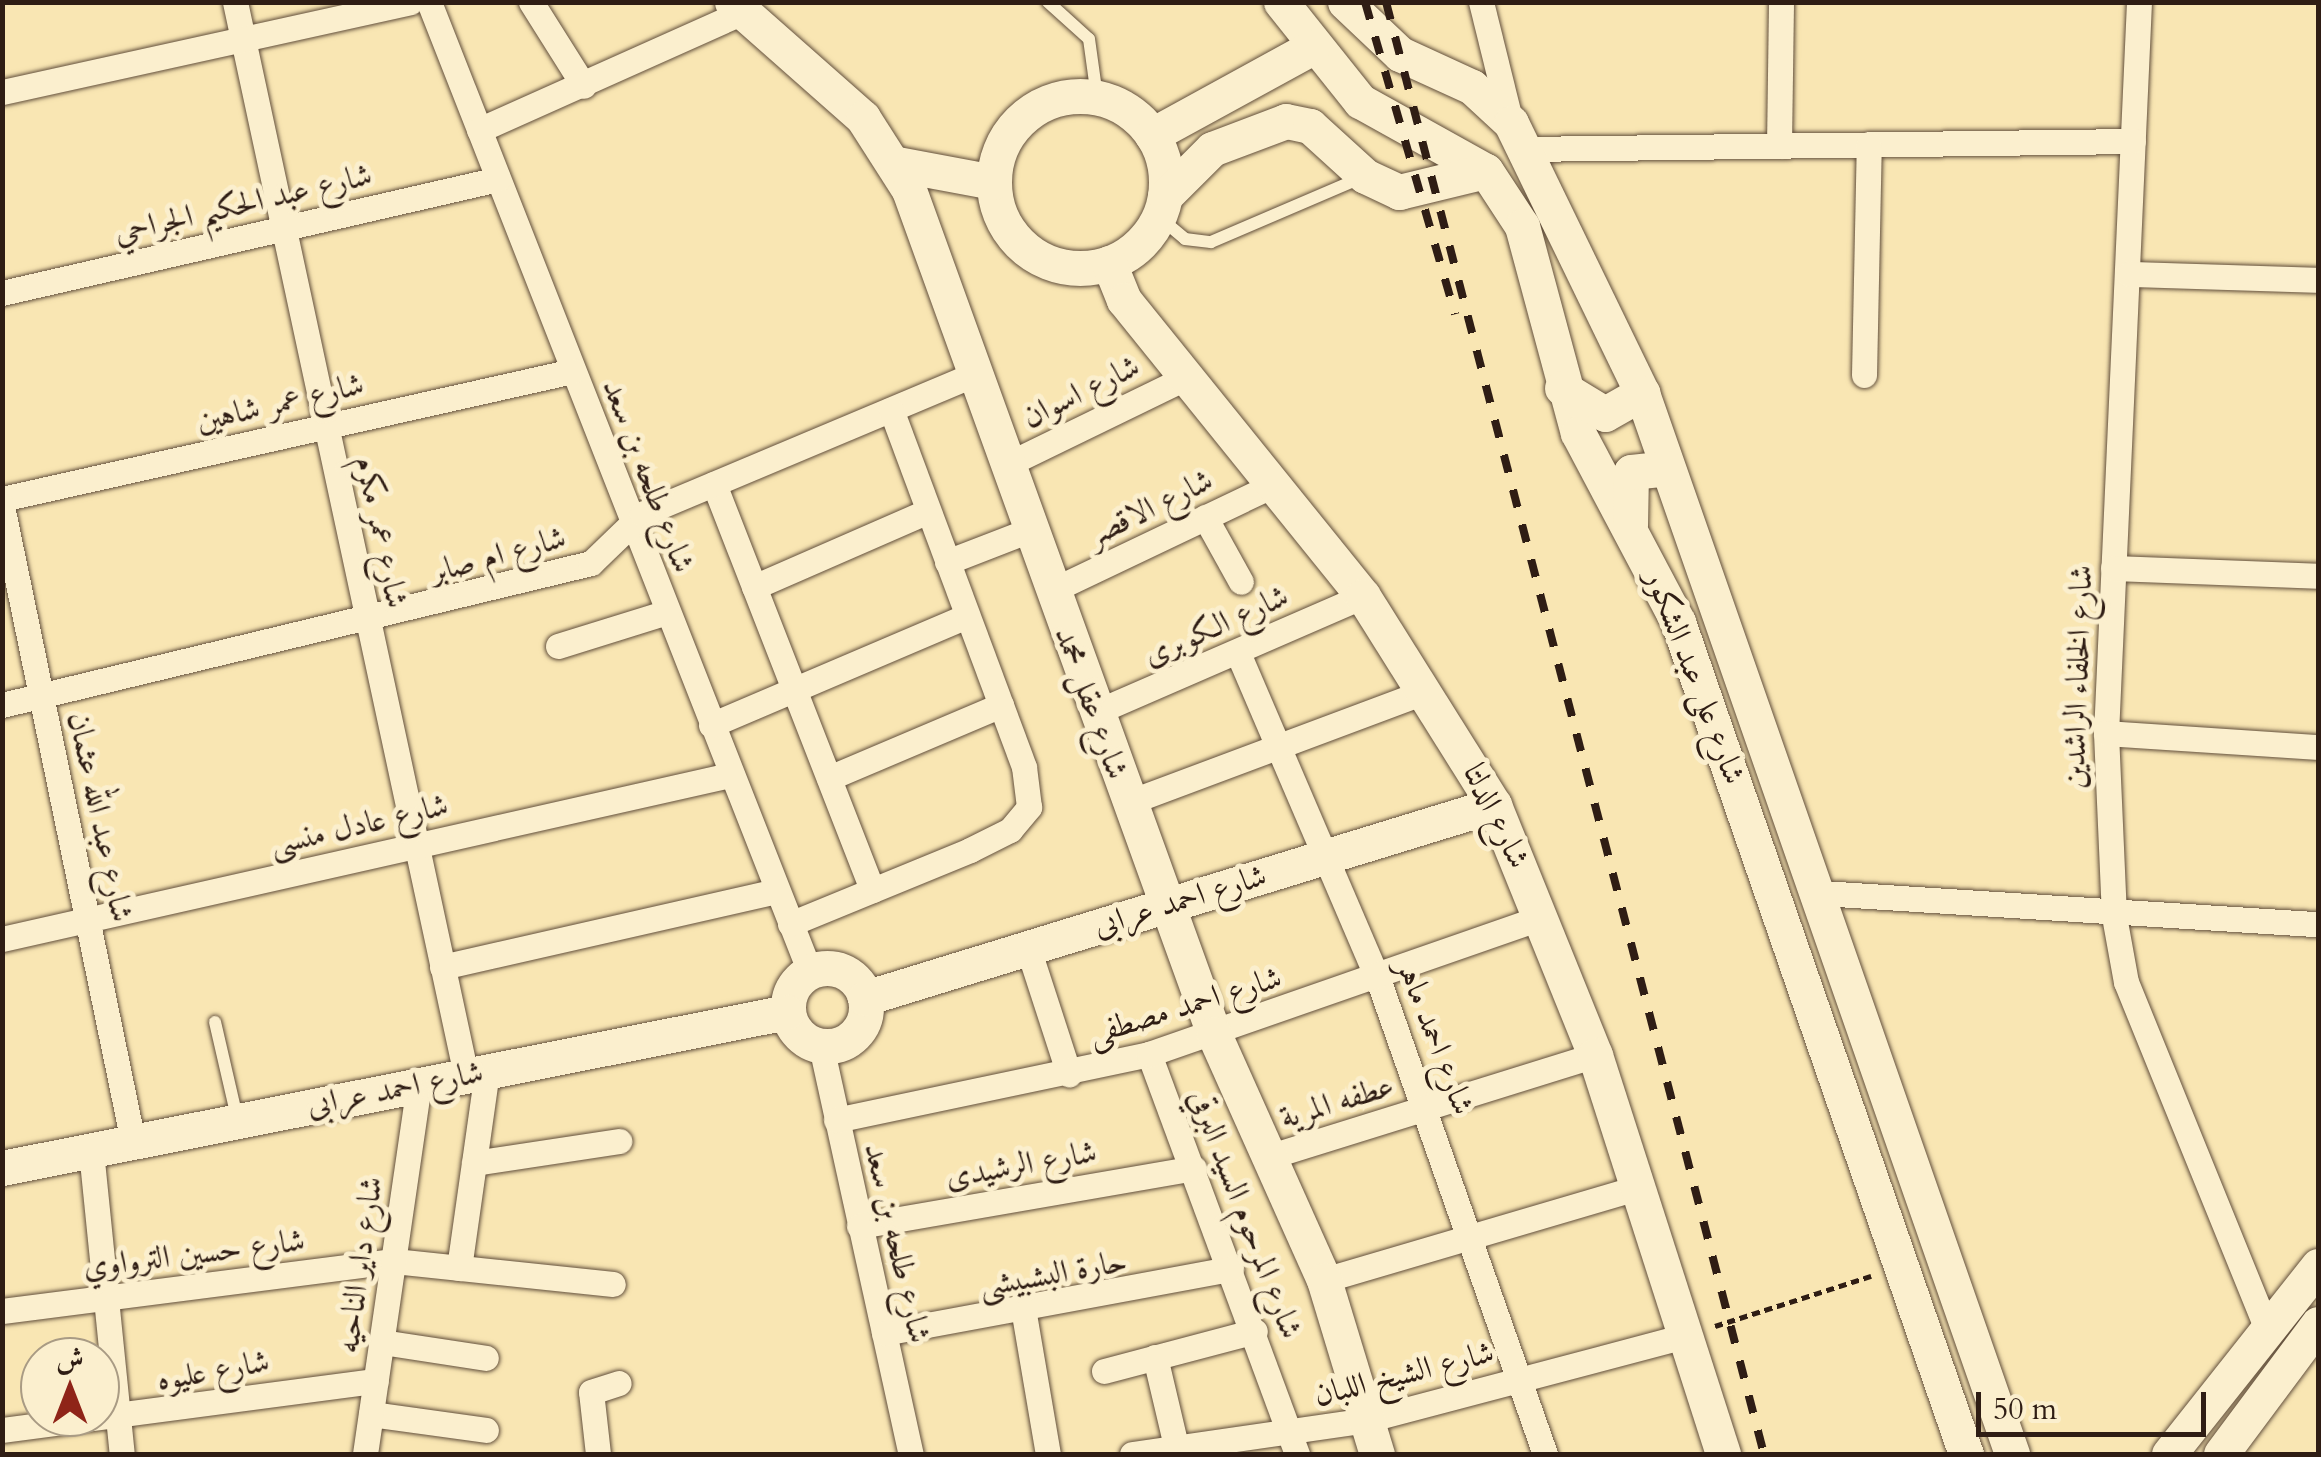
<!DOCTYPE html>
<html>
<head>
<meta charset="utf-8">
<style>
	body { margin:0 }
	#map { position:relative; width:2321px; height:1457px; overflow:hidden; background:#f9e6b3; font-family:Cardo,Amiri,serif }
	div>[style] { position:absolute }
	.path>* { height:5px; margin-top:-2.5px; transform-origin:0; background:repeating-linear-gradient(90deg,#2f1d14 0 8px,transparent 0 13px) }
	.roads { filter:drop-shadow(0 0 2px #624f3c) drop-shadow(0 0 2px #624f3c) }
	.lane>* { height:12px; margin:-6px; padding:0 6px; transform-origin:6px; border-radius:6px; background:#fbefce }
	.street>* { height:25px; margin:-12.5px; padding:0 12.5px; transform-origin:12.5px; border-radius:12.5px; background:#fbefce }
	.secondary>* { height:35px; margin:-17.5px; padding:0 17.5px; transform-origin:17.5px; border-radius:17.5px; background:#fbefce }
	.secondary>.ring { margin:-17.5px; padding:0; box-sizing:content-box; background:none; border:35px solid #fbefce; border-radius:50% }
	.rail>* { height:8px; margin-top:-4px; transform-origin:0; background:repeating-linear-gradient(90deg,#2f1d14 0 18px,transparent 0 36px) }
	span { translate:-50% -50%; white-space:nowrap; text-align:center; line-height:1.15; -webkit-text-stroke:10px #fbefce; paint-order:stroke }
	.street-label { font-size:32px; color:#2f1d14 }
	.frame { position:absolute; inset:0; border:5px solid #2f1d14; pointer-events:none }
	.north { position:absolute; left:20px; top:1337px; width:100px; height:100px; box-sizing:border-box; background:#fbefce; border:2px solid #a99b84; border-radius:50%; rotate:0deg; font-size:28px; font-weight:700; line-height:40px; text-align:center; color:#2f1d14 }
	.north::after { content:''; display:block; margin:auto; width:35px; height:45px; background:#8f2418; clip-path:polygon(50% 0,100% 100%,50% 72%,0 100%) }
	.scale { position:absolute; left:1976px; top:1392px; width:230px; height:45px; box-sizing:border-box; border:5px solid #2f1d14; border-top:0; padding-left:12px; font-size:30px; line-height:35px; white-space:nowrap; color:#2f1d14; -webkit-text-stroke:8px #fbefce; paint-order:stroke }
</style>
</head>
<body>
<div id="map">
	<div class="path">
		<div style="left:1715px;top:1326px;width:164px;rotate:-17.8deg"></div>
	</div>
	<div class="roads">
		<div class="lane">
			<div style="left:1048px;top:2px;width:55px;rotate:42.1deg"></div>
			<div style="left:1089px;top:39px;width:59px;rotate:82.1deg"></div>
			<div style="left:1159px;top:217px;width:34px;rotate:40deg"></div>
			<div style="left:1185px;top:239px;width:26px;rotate:7deg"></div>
			<div style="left:1211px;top:242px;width:162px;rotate:-23.2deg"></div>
			<div style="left:215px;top:1022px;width:98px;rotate:77deg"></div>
		</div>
		<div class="street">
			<div style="left:235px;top:2px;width:1098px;rotate:77.85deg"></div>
			<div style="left:429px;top:2px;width:1042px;rotate:68.56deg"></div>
			<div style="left:531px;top:2px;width:99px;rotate:57.8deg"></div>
			<div style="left:1481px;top:2px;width:125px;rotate:76.1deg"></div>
			<div style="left:2139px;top:2px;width:732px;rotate:92.58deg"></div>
			<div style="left:2106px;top:733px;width:183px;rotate:87.5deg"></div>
			<div style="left:2114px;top:916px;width:67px;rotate:79.7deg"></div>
			<div style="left:2126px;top:982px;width:371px;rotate:67.9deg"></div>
			<div style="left:2px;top:92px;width:418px;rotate:-12.4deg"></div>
			<div style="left:479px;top:130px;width:289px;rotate:-24.1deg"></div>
			<div style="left:1779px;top:146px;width:144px;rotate:-89.2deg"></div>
			<div style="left:1523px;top:149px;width:610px;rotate:-0.75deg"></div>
			<div style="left:2129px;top:274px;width:189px;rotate:1.8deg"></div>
			<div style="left:2px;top:293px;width:509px;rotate:-12.94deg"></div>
			<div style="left:1864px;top:375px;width:231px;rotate:-88.8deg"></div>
			<div style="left:1006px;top:465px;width:199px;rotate:-25.9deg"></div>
			<div style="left:714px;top:484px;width:436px;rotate:68.7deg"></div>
			<div style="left:2px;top:499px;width:585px;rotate:-12.64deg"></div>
			<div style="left:2px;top:506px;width:649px;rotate:78.36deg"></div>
			<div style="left:1205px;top:517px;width:74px;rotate:61deg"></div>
			<div style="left:947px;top:562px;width:89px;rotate:-21.1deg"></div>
			<div style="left:2113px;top:568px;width:205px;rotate:2.2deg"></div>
			<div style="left:754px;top:587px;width:190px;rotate:-23.6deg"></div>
			<div style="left:1051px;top:591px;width:250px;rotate:-25.5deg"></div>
			<div style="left:558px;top:646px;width:114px;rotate:-17.3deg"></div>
			<div style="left:1238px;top:653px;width:355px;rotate:66.8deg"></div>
			<div style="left:1378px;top:979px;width:504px;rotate:70.63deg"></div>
			<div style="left:2px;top:705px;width:606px;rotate:-13.55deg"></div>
			<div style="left:591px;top:563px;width:71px;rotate:-43.9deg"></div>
			<div style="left:642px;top:514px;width:359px;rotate:-22.8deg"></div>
			<div style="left:1094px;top:713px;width:293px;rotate:-23.5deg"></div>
			<div style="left:711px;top:725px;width:278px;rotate:-23.1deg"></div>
			<div style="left:2106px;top:733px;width:212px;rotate:3.8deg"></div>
			<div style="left:829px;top:778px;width:187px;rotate:-23deg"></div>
			<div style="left:1127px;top:803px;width:319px;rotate:-20.5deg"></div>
			<div style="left:1821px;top:893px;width:498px;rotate:3.6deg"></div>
			<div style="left:790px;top:924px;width:195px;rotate:-22.3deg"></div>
			<div style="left:970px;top:850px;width:45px;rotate:-26.6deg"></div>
			<div style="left:1010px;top:830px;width:30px;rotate:-50deg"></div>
			<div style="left:1029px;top:807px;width:40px;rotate:-97.1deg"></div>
			<div style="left:1024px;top:767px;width:381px;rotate:-110.4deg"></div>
			<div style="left:2px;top:939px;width:746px;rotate:-12.7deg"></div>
			<div style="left:1028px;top:948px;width:133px;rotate:72deg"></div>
			<div style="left:442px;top:967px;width:343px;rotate:-12.8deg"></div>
			<div style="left:821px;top:1046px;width:418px;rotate:77.6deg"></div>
			<div style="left:1149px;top:1054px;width:427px;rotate:69.7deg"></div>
			<div style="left:836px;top:1120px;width:320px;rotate:-11.9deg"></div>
			<div style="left:1149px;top:1054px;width:416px;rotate:-19.2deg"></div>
			<div style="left:91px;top:1151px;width:305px;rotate:84.2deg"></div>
			<div style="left:1271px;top:1156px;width:339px;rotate:-17.3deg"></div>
			<div style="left:474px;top:1163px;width:147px;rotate:-8.6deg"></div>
			<div style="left:859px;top:1226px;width:340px;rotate:-9.8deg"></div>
			<div style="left:459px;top:1268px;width:199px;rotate:-81.9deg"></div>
			<div style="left:1324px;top:1280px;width:329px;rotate:-16.4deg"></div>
			<div style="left:2px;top:1311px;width:395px;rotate:-7.3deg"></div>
			<div style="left:394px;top:1261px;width:220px;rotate:6deg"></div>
			<div style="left:1024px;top:1314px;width:142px;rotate:80.3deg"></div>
			<div style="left:884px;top:1333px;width:353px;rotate:-10.5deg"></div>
			<div style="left:382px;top:1342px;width:105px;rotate:8.7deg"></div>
			<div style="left:1155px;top:1357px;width:100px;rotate:76.7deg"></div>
			<div style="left:1104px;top:1371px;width:156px;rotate:-14.8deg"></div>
			<div style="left:371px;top:1414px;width:116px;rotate:7.9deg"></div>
			<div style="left:2px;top:1430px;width:377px;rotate:-7.5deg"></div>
			<div style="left:365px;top:1454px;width:374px;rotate:-81.7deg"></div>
			<div style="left:598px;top:1454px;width:62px;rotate:-96.4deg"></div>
			<div style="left:591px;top:1392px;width:29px;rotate:-18deg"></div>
			<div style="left:1132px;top:1454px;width:237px;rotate:-8.2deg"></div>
			<div style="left:1367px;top:1420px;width:332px;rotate:-14.8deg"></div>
		</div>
		<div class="secondary">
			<div style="left:732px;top:2px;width:175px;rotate:41.5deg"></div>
			<div style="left:863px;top:118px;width:85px;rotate:57.4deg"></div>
			<div style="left:909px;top:190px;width:897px;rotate:70.13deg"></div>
			<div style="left:1214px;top:1034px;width:269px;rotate:65.9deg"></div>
			<div style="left:1324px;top:1280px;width:182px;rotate:73.1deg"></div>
			<div style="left:1281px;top:2px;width:127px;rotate:51.4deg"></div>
			<div style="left:1360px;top:101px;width:144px;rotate:29.1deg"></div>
			<div style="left:1486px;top:171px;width:66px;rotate:56.8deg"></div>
			<div style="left:1522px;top:226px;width:214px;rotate:74.9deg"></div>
			<div style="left:1578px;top:433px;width:214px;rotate:62.1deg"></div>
			<div style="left:1678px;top:622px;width:880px;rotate:70.91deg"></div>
			<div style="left:1345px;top:2px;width:76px;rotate:43.4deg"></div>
			<div style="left:1400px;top:54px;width:79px;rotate:24.6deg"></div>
			<div style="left:1472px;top:87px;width:53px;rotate:42.7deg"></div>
			<div style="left:1511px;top:123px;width:300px;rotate:64.1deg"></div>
			<div style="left:1642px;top:393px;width:1124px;rotate:70.77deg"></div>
			<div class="ring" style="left:994px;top:96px;width:137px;height:137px"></div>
			<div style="left:1152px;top:135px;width:183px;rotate:-28.7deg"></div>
			<div style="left:897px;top:164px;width:98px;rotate:10.6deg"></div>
			<div style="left:1165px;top:196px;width:66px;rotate:-45deg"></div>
			<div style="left:1212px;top:149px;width:79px;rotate:-20.7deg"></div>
			<div style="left:1286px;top:121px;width:25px;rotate:12deg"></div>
			<div style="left:1310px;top:126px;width:74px;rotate:42.3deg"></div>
			<div style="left:1365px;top:176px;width:38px;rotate:25deg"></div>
			<div style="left:1399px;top:192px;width:89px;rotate:-13.6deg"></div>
			<div style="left:1109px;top:263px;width:40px;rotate:68deg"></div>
			<div style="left:1124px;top:300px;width:380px;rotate:51.1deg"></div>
			<div style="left:1363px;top:596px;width:247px;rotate:57.9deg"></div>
			<div style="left:1494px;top:805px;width:270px;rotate:68deg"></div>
			<div style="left:1595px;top:1055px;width:419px;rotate:72.2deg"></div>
			<div style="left:1562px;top:388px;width:50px;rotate:31.2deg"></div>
			<div style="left:1605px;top:414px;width:43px;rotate:-29.6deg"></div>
			<div style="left:1630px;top:525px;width:53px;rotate:-88.9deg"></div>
			<div style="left:1631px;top:472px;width:36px;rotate:-6deg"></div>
			<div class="ring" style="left:788px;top:968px;width:43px;height:43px"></div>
			<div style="left:865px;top:998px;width:658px;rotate:-17.06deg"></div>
			<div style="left:2px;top:1168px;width:800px;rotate:-11.24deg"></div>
			<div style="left:2169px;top:1454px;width:240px;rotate:-51.6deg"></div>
			<div style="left:2221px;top:1454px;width:162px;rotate:-53.3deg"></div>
		</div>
	</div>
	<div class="rail">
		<div style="left:1365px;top:2px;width:325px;rotate:73.9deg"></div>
		<div style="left:1386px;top:2px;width:1500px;rotate:75.41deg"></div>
	</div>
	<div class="street-label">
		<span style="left:243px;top:204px;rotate:-13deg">شارع عبد الحكيم الجراحي</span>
		<span style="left:1081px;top:392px;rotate:-26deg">شارع اسوان</span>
		<span style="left:280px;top:403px;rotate:-13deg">شارع عمر شاهين</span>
		<span style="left:648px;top:476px;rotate:69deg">شارع طلحه بن سعد</span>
		<span style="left:1150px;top:508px;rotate:-26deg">شارع الاقصر</span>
		<span style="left:381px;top:532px;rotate:78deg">شارع عمر مكرم</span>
		<span style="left:498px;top:555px;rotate:-15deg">شارع ام صابر</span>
		<span style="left:1216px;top:626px;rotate:-24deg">شارع الكوبرى</span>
		<span style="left:1695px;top:677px;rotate:69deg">شارع على عبد الشكور</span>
		<span style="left:2078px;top:677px;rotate:-88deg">شارع الخلفاء الراشدين</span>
		<span style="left:1091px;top:703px;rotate:70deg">شارع عقل محمد</span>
		<span style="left:1496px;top:816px;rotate:64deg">شارع الدلتا</span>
		<span style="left:100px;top:817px;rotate:78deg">شارع عبد الله عثمان</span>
		<span style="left:359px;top:825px;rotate:-13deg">شارع عادل منسى</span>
		<span style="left:1180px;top:901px;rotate:-17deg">شارع احمد عرابى</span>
		<span style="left:1185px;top:1006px;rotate:-17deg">شارع احمد مصطفى</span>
		<span style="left:1435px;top:1037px;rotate:69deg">شارع احمد ماهر</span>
		<span style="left:395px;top:1089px;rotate:-11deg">شارع احمد عرابى</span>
		<span style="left:1337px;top:1102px;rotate:-17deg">عطفه المرية</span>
		<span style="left:1021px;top:1165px;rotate:-10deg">شارع الرشيدى</span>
		<span style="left:1245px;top:1214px;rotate:69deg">شارع المرحوم السيد البرقي</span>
		<span style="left:897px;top:1243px;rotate:77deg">شارع طلحه بن سعد</span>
		<span style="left:194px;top:1254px;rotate:-7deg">شارع حسين الترواوي</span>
		<span style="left:360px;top:1265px;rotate:-82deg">شارع داير الناحيه</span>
		<span style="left:1053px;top:1274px;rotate:-10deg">حارة البشبيشى</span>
		<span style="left:213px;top:1371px;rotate:-10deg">شارع عليوه</span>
		<span style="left:1404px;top:1374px;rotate:-14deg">شارع الشيخ اللبان</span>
	</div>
	<div class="frame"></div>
	<div class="north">ش</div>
	<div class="scale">50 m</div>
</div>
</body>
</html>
